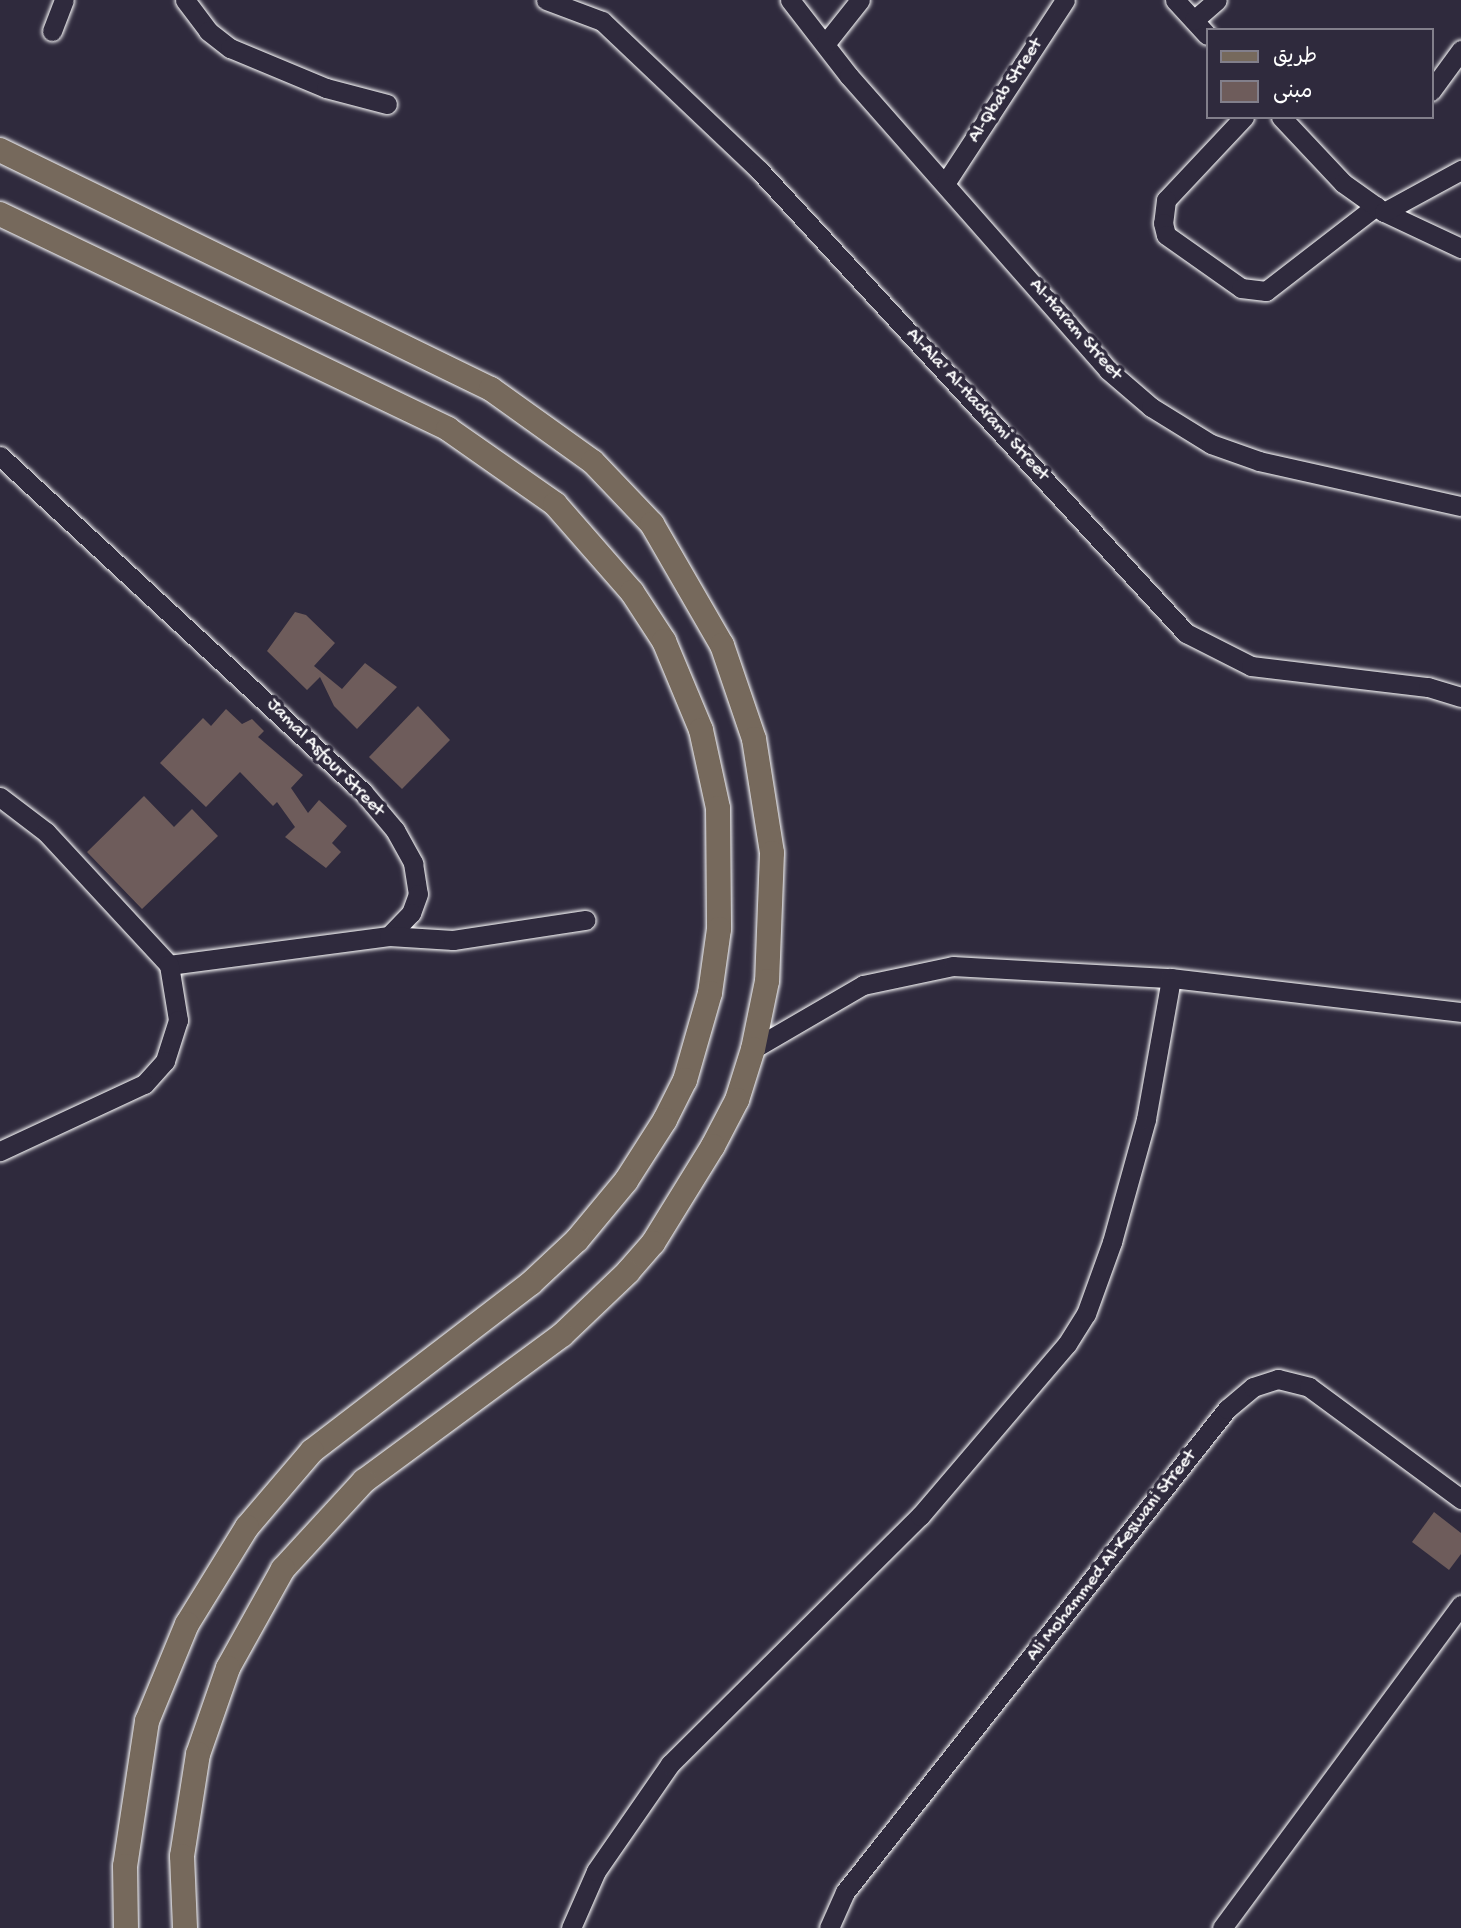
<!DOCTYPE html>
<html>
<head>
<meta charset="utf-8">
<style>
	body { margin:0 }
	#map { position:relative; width:1461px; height:1928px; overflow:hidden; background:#2f2a3d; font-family:"Gochi Hand","Playpen Sans Arabic",sans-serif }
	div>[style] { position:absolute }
	.building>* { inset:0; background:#6e5c5b }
	.roads { filter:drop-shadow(0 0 2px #fff) drop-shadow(0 0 2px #fff) }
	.minor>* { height:19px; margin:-9.5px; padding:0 9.5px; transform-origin:9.5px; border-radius:9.5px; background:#2f2a3d }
	.major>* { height:24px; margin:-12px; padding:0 12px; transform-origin:12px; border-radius:12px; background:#76695c }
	span { translate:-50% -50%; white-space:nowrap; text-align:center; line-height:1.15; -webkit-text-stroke:7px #2f2a3d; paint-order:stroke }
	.street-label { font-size:19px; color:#fff }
	.legend { position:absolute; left:1206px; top:28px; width:228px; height:91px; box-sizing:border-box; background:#2f2a3d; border:2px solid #827f8b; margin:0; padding:9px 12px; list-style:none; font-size:21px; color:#fff }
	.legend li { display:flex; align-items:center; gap:14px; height:35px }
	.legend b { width:35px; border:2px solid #827f8b }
</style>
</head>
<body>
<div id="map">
	<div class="building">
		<div style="clip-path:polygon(295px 612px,306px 615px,335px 643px,314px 666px,342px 689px,365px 663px,397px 687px,357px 729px,334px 706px,320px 677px,307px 690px,267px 651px)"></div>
		<div style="clip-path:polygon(418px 706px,450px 740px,402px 789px,369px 757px)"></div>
		<div style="clip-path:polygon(226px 709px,242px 724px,252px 719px,264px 731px,258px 737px,303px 775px,291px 788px,308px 813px,319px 800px,347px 826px,332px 843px,341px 852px,326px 868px,285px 837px,295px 827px,277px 802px,273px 806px,240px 772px,206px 807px,160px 763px,203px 718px,211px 726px)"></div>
		<div style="clip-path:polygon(144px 796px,174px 827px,192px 809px,218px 836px,142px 909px,87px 852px)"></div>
		<div style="clip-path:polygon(1434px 1512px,1461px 1533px,1461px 1554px,1449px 1570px,1412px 1542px)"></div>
	</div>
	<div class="roads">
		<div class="minor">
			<div style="left:185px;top:0;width:39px;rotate:53deg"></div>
			<div style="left:208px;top:31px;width:28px;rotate:38deg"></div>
			<div style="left:230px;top:48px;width:104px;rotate:22.6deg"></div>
			<div style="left:326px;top:88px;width:63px;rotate:14.7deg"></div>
			<div style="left:546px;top:0;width:60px;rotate:20.6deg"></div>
			<div style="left:602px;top:21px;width:216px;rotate:43.5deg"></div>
			<div style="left:759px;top:170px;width:630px;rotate:47.32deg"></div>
			<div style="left:1186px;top:633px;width:73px;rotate:26.9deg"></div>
			<div style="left:1251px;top:666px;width:178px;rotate:6.8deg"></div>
			<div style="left:1428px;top:687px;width:34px;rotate:17deg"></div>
			<div style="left:790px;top:0;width:96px;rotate:52.2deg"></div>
			<div style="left:849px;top:76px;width:392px;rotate:48.6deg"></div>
			<div style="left:1108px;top:370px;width:57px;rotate:40.7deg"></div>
			<div style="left:1151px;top:407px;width:70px;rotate:31.7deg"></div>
			<div style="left:1211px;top:444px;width:51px;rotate:19.5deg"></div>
			<div style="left:1259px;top:461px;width:207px;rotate:12.6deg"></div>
			<div style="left:1175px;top:0;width:47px;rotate:47.6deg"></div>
			<div style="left:1194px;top:20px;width:30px;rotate:-41deg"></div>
			<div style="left:52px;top:31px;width:33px;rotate:-69deg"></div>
			<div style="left:825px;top:44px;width:56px;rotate:-51.5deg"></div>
			<div style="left:1431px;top:91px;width:51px;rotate:-53.8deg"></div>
			<div style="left:1244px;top:117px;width:114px;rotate:133.2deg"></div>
			<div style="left:1166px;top:200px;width:23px;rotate:97deg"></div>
			<div style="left:1163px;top:223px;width:12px;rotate:76deg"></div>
			<div style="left:1166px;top:235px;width:92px;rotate:35.2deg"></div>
			<div style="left:1241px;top:288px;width:25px;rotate:7deg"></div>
			<div style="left:1266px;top:291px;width:139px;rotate:-37.7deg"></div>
			<div style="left:1281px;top:117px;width:91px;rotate:46.8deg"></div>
			<div style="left:1343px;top:183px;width:50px;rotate:35.3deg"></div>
			<div style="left:1384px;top:212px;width:85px;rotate:25.1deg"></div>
			<div style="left:946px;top:182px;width:217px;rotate:-56.8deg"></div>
			<div style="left:1384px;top:212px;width:88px;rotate:-28.6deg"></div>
			<div style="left:0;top:456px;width:495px;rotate:42.8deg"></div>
			<div style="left:363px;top:792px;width:50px;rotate:49.9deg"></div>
			<div style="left:395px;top:830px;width:38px;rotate:61deg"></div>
			<div style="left:413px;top:863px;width:31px;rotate:81deg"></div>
			<div style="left:418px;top:894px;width:20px;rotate:110deg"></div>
			<div style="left:411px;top:913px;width:32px;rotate:134deg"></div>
			<div style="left:389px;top:936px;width:222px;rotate:172.5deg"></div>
			<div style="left:0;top:797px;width:58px;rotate:37.3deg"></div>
			<div style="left:46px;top:832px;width:181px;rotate:47.2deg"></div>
			<div style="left:169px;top:965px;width:56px;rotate:80.7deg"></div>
			<div style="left:178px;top:1020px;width:43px;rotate:107.6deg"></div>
			<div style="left:165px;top:1061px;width:31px;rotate:132deg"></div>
			<div style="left:144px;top:1084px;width:159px;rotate:155deg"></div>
			<div style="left:389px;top:936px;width:64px;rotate:3.6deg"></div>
			<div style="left:453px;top:940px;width:134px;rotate:-8.6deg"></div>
			<div style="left:753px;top:1049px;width:127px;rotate:-30.2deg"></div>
			<div style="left:863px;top:985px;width:92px;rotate:-11.9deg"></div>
			<div style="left:953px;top:966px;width:218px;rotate:3.2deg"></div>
			<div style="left:1171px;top:978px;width:292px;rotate:6.7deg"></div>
			<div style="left:571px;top:1928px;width:62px;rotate:-66.3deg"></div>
			<div style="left:596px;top:1871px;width:130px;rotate:-55.3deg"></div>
			<div style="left:670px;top:1764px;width:352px;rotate:-44.8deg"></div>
			<div style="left:920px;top:1516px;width:226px;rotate:-49.5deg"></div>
			<div style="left:1067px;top:1344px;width:36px;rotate:-58deg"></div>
			<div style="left:1086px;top:1314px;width:77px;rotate:-70.1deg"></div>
			<div style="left:1112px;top:1242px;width:128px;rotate:-74.5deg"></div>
			<div style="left:1146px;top:1119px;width:143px;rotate:-79.9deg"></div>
			<div style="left:829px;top:1928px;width:39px;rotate:-66deg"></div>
			<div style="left:845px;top:1892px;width:616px;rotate:-51.66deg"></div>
			<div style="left:1227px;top:1409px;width:34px;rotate:-40deg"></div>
			<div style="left:1253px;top:1387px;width:26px;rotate:-18deg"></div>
			<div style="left:1278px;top:1379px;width:32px;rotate:14deg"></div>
			<div style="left:1309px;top:1387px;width:189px;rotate:36.4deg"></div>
			<div style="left:1222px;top:1928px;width:402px;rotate:-53.5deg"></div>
		</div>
		<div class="major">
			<div style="left:0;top:150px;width:546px;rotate:25.96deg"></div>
			<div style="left:491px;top:389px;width:125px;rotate:35.6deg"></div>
			<div style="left:593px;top:462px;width:86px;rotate:46.4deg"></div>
			<div style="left:652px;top:524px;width:140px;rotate:60deg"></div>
			<div style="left:722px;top:645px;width:99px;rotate:71.2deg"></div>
			<div style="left:754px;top:739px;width:115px;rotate:81deg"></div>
			<div style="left:772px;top:853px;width:128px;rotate:92.2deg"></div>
			<div style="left:767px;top:981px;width:69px;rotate:101.6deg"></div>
			<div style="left:753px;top:1049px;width:53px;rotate:107.4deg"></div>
			<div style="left:737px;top:1100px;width:52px;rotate:117.6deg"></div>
			<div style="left:713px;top:1146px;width:114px;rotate:121.7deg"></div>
			<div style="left:653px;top:1243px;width:38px;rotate:131deg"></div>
			<div style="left:628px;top:1272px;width:91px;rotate:136.3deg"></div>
			<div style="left:562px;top:1335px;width:246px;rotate:143.6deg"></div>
			<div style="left:364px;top:1481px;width:120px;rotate:132.6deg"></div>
			<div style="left:283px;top:1569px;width:113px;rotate:119.1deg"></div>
			<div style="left:228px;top:1668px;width:91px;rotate:109.2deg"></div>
			<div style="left:198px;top:1754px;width:103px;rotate:98.9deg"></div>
			<div style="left:182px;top:1856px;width:72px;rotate:87.6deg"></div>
			<div style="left:0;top:214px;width:497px;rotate:25.6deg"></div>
			<div style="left:448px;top:429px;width:131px;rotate:35deg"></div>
			<div style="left:555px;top:504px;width:117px;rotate:48.8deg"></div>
			<div style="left:632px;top:592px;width:59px;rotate:56.9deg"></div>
			<div style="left:664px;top:641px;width:96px;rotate:67.4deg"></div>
			<div style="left:701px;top:730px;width:80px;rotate:77.7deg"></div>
			<div style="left:718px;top:808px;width:121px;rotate:89.5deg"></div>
			<div style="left:719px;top:929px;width:65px;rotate:98deg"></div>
			<div style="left:710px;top:993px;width:91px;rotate:106deg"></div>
			<div style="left:685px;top:1080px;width:45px;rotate:116.6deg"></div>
			<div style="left:665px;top:1120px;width:72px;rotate:122.6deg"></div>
			<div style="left:626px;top:1181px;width:77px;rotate:129.7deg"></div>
			<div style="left:577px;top:1240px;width:63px;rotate:136.9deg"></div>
			<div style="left:531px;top:1283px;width:276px;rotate:142.5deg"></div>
			<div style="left:312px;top:1451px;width:100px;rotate:130.5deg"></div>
			<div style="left:247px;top:1527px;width:114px;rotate:121.7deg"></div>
			<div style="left:187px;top:1624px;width:105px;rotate:112.4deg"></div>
			<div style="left:147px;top:1721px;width:147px;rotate:98.6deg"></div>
			<div style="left:125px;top:1866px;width:62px;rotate:89.1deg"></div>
		</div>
	</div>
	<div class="street-label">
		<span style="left:1006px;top:91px;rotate:-57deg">Al-Qbab Street</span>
		<span style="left:1075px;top:330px;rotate:48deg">Al-Haram Street</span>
		<span style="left:977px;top:405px;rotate:47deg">Al-Ala' Al-Hadrami Street</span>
		<span style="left:325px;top:758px;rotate:45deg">Jamal Asfour Street</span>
		<span style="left:1112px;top:1556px;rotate:-52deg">Ali Mohammed Al-Keswani Street</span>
	</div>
	<ul class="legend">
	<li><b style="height:9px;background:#76695c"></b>طريق</li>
	<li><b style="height:19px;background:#6e5c5b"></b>مبنى</li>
	</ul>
</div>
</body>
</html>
